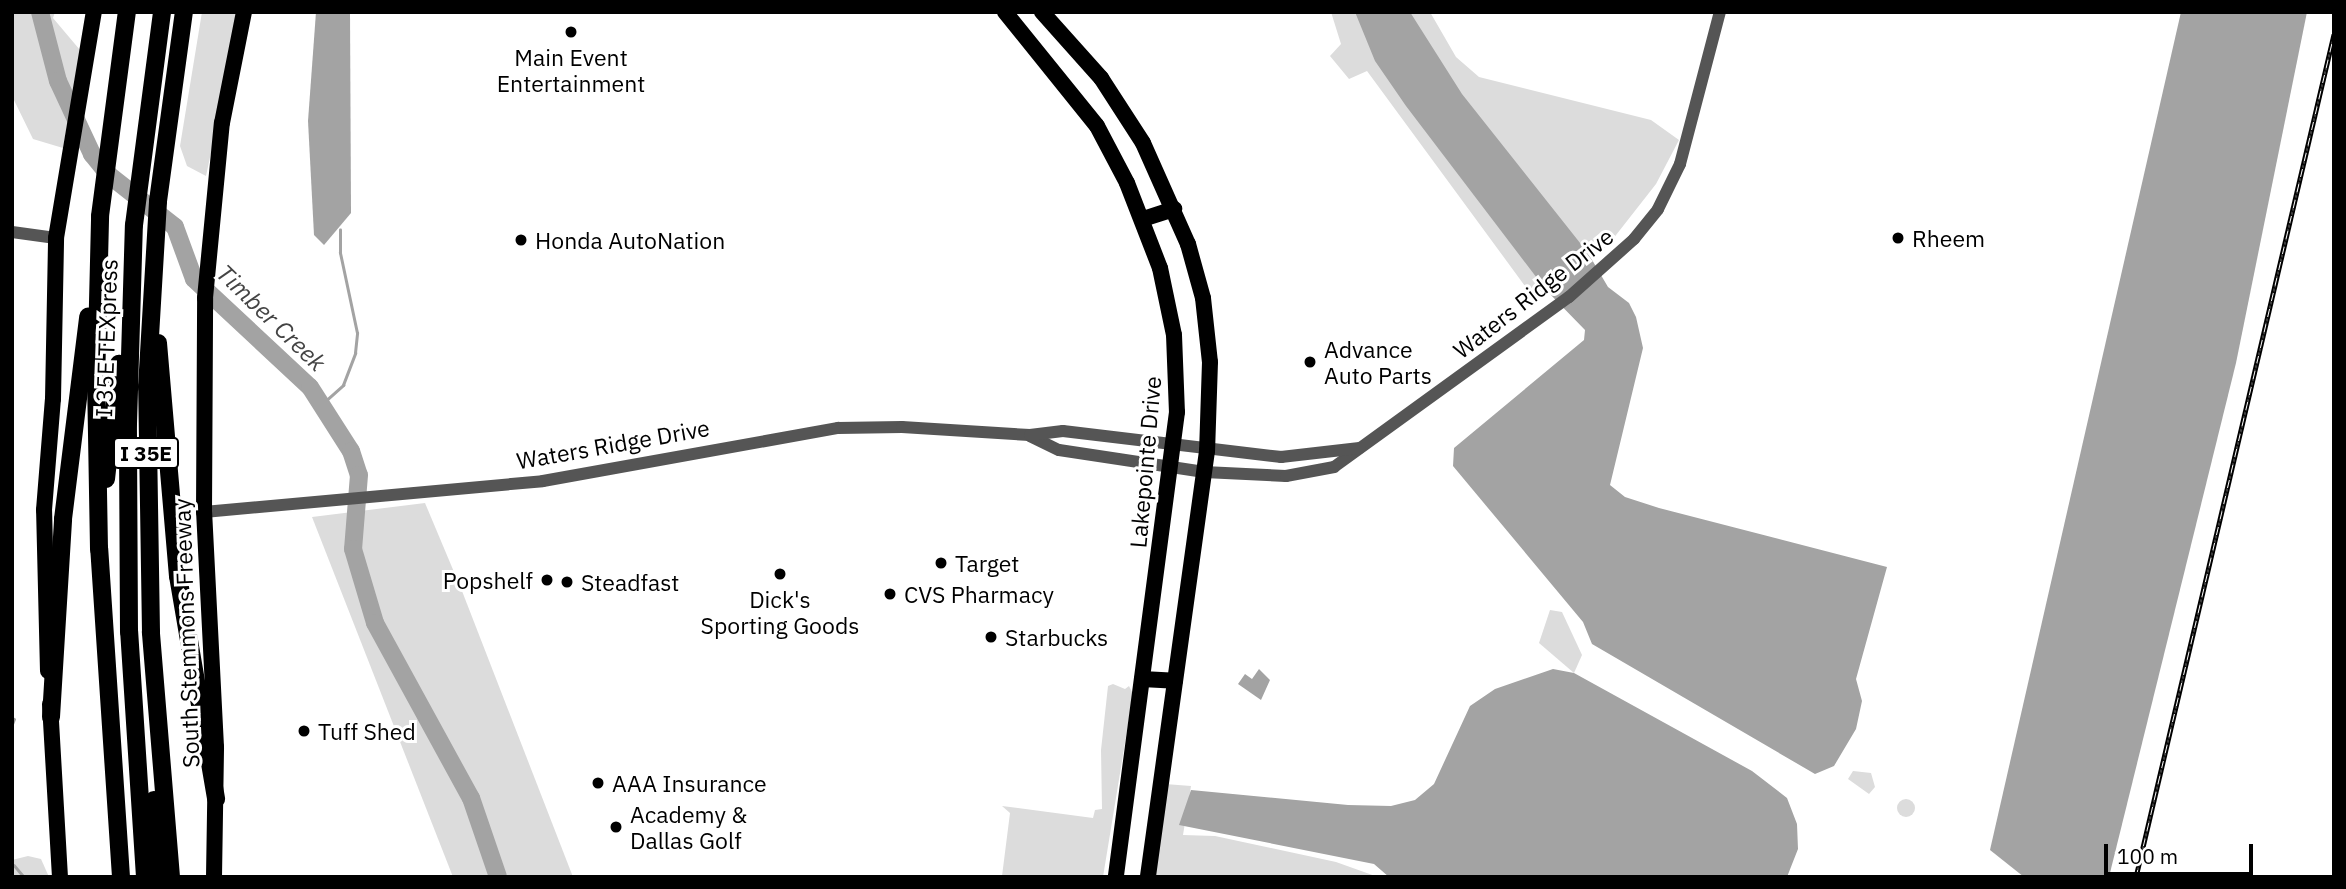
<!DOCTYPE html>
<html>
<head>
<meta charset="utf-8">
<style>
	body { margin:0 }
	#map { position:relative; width:2346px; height:889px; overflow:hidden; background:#fff; font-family:"IBM Plex Sans",sans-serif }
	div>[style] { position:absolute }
	.green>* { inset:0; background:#dcdcdc }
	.round { border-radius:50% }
	.water>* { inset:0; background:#a3a3a3 }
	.stream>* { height:2.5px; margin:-1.25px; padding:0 1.25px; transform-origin:1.25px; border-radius:1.25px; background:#a3a3a3 }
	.river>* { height:18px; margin:-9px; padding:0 9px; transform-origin:9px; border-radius:9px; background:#a3a3a3 }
	.minor>* { height:12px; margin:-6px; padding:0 6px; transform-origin:6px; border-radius:6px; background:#555 }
	.major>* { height:16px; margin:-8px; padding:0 8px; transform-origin:8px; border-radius:8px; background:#000 }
	.highway>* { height:18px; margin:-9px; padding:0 9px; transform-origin:9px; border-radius:9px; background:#000 }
	.rail>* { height:5px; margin-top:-2.5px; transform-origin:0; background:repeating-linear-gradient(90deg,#fff 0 8px,#000 0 16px); box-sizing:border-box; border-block:2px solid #000 }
	.dots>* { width:19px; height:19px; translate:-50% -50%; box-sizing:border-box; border:4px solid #fff; border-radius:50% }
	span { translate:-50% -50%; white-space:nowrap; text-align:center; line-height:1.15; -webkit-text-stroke:6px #fff; paint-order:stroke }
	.shield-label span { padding:2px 5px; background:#fff; border:2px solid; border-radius:5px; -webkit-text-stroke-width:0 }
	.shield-label { font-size:21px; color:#000; font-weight:700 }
	.poi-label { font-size:23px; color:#000 }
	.left { translate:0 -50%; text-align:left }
	.right { translate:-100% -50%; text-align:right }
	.street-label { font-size:23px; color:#000 }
	.water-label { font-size:24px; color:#444; font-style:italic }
	.frame { position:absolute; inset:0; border:14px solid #000; pointer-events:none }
	.scale { position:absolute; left:2104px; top:844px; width:149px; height:32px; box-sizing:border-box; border:4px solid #000; border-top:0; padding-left:9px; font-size:21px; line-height:24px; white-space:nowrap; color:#000; -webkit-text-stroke:5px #fff; paint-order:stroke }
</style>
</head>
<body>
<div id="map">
	<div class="green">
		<div style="clip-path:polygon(12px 12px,55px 12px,53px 18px,80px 50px,63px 148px,33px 139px,12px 96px)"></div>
		<div style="clip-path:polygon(202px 12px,241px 12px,206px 176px,187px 166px,180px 146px)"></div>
		<div style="clip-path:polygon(1331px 12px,1430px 12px,1456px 57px,1479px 77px,1651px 120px,1679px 140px,1656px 184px,1609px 244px,1536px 301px,1367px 71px,1349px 79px,1330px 56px,1341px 44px)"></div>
		<div style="clip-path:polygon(425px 503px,462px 591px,573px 877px,453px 877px,312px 517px)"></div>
		<div style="clip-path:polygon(1550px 610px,1562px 612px,1582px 655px,1574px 673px,1539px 643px)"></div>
		<div style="clip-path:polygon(1113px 684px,1125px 689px,1129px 686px,1133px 694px,1103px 877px,994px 877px,1002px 876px,1010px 813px,1002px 806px,1093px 818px,1095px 810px,1102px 809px,1101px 750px,1108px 686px)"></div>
		<div style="clip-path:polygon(1853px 771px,1871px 773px,1875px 787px,1869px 794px,1848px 779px)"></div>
		<div style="clip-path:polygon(1165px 784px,1191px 786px,1183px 835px,1215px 836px,1336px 862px,1378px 877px,1153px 877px)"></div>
		<div class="round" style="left:1897px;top:799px;width:18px;height:18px"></div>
		<div style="clip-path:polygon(28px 856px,41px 859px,49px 877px,12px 877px,12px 860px)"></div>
	</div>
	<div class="water">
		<div style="clip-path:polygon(316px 12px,350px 12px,351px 213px,324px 245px,314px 235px,308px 121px)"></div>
		<div style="clip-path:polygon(1355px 12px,1410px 12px,1462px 94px,1588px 253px,1608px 287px,1629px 303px,1636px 317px,1643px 348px,1610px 485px,1625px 497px,1659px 508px,1887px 567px,1856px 679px,1862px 701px,1856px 729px,1834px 766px,1815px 774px,1592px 644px,1583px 622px,1453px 466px,1454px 448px,1584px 340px,1585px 330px,1546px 290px,1406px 106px,1375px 61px)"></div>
		<div style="clip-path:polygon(2181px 12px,2307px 12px,2236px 363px,2109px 877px,2024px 877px,1990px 850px)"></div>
		<div style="clip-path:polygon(1259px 669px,1270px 680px,1261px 700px,1238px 684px,1245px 674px,1252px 679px)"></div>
		<div style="clip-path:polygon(1553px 669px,1574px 673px,1752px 771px,1787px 798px,1797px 824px,1798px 849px,1787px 877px,1389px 877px,1374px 864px,1179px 825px,1191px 790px,1348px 805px,1391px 806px,1415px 800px,1434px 784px,1470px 706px,1495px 689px)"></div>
	</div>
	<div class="stream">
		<div style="left:321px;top:405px;width:30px;rotate:-42deg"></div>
		<div style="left:343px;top:385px;width:34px;rotate:-69deg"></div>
		<div style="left:355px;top:353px;width:20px;rotate:-84deg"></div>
		<div style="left:357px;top:333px;width:82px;rotate:-102deg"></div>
		<div style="left:340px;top:253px;width:23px;rotate:-90deg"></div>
		<div style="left:12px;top:724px;width:5px;rotate:-68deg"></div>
		<div style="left:14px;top:865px;width:16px;rotate:50deg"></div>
	</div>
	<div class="river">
		<div style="left:40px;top:12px;width:71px;rotate:75.4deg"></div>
		<div style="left:58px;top:81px;width:81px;rotate:65deg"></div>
		<div style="left:92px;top:154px;width:27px;rotate:51deg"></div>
		<div style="left:109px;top:175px;width:84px;rotate:38.2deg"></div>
		<div style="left:175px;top:227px;width:55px;rotate:69.9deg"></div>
		<div style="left:194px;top:279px;width:158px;rotate:43deg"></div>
		<div style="left:310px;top:387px;width:76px;rotate:57.4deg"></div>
		<div style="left:351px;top:451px;width:25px;rotate:72deg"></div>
		<div style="left:359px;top:475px;width:74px;rotate:94.6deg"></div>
		<div style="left:353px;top:549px;width:77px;rotate:73.4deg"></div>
		<div style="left:375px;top:623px;width:200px;rotate:61.3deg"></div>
		<div style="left:471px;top:798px;width:83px;rotate:71.1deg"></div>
	</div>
	<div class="minor">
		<div style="left:12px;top:232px;width:44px;rotate:7.8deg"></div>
		<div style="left:1030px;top:436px;width:32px;rotate:26deg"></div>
		<div style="left:1059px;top:450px;width:147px;rotate:8.6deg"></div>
		<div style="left:1204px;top:472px;width:82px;rotate:2.8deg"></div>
		<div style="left:1286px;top:476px;width:49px;rotate:-10.6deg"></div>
		<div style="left:1334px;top:467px;width:290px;rotate:-35.9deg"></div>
		<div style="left:1569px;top:297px;width:87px;rotate:-41.7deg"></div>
		<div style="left:1634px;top:239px;width:38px;rotate:-51deg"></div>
		<div style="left:1658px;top:209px;width:50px;rotate:-63.9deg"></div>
		<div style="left:1680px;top:164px;width:157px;rotate:-75.3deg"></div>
		<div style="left:204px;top:512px;width:340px;rotate:-5.2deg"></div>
		<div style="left:543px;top:481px;width:300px;rotate:-10.2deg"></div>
		<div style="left:838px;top:428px;width:64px;rotate:-0.9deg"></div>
		<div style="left:902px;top:427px;width:128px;rotate:3.6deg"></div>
		<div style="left:1030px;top:435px;width:33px;rotate:-7deg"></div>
		<div style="left:1063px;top:431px;width:220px;rotate:6.8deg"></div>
		<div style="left:1281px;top:457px;width:79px;rotate:-6.6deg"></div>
	</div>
	<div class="major">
		<div style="left:1005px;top:12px;width:146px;rotate:51.1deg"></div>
		<div style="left:1097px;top:126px;width:64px;rotate:62.2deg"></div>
		<div style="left:1127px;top:183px;width:91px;rotate:68.8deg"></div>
		<div style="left:1160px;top:268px;width:68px;rotate:78.2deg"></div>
		<div style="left:1174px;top:335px;width:77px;rotate:87.8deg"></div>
		<div style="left:1177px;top:412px;width:469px;rotate:97.5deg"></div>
		<div style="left:1042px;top:12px;width:89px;rotate:48.2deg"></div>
		<div style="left:1101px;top:78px;width:77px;rotate:57.1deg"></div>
		<div style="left:1143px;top:143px;width:111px;rotate:66deg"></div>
		<div style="left:1188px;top:244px;width:56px;rotate:74.5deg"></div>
		<div style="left:1203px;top:298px;width:64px;rotate:83.8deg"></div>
		<div style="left:1210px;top:362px;width:89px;rotate:91.9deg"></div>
		<div style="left:1207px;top:451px;width:430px;rotate:97.9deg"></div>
		<div style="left:1143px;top:219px;width:33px;rotate:-18deg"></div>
		<div style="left:48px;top:671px;width:161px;rotate:-91.4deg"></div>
		<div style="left:44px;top:510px;width:111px;rotate:-85.4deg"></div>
		<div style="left:53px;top:399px;width:161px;rotate:-88.9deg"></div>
		<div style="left:56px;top:238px;width:229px;rotate:-80.5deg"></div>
		<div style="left:1142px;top:679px;width:33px;rotate:3deg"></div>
		<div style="left:50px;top:704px;width:173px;rotate:86.7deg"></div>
		<div style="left:214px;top:877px;width:130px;rotate:-89.1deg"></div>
		<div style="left:216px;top:747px;width:235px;rotate:-92.9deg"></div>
		<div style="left:204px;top:512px;width:214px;rotate:-89.7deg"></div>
		<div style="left:205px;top:298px;width:176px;rotate:-84.5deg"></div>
		<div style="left:222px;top:123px;width:113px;rotate:-78.8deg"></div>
	</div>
	<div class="highway">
		<div style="left:158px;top:343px;width:234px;rotate:85.1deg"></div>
		<div style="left:178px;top:576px;width:226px;rotate:80.3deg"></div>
		<div style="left:106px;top:479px;width:116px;rotate:-83.6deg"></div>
		<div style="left:51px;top:717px;width:198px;rotate:-86.5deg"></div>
		<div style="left:63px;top:519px;width:204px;rotate:-82.9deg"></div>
		<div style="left:154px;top:800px;width:74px;rotate:88.5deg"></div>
		<div style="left:121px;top:877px;width:329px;rotate:-93.8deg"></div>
		<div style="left:99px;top:549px;width:165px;rotate:-91deg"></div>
		<div style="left:96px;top:384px;width:168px;rotate:-88.6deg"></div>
		<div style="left:100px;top:216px;width:206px;rotate:-82.5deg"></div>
		<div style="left:145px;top:877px;width:246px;rotate:-93.7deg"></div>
		<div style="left:129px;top:632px;width:208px;rotate:-90.3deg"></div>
		<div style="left:128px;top:424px;width:199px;rotate:-88.3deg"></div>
		<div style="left:134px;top:225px;width:215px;rotate:-82.5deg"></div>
		<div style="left:171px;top:877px;width:246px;rotate:-94.7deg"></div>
		<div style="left:151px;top:632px;width:245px;rotate:-90.9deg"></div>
		<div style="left:147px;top:387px;width:186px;rotate:-86.6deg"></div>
		<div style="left:158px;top:201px;width:191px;rotate:-82.2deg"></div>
	</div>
	<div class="rail">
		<div style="left:2136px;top:877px;width:866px;rotate:-76.78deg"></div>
	</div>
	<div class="dots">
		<div style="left:571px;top:32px;background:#000"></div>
		<div style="left:1898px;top:238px;background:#000"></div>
		<div style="left:521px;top:240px;background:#000"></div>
		<div style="left:1310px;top:362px;background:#000"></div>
		<div style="left:941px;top:563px;background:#000"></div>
		<div style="left:780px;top:574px;background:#000"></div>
		<div style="left:547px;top:580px;background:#000"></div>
		<div style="left:567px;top:582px;background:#000"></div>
		<div style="left:890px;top:594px;background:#000"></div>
		<div style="left:991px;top:637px;background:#000"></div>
		<div style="left:304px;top:731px;background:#000"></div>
		<div style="left:598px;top:783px;background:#000"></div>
		<div style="left:616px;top:827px;background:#000"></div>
	</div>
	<div class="shield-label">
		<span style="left:146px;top:453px">I 35E</span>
	</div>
	<div class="poi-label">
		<span style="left:571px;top:70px">Main Event<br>Entertainment</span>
		<span class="left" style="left:1912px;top:238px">Rheem</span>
		<span class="left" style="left:535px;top:240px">Honda AutoNation</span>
		<span class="left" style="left:1324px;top:362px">Advance<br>Auto Parts</span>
		<span class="left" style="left:955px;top:563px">Target</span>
		<span class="right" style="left:533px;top:580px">Popshelf</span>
		<span class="left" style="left:581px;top:582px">Steadfast</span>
		<span class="left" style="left:904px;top:594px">CVS Pharmacy</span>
		<span style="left:780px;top:612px">Dick's<br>Sporting Goods</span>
		<span class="left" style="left:1005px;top:637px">Starbucks</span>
		<span class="left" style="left:318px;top:731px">Tuff Shed</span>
		<span class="left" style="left:612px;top:783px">AAA Insurance</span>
		<span class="left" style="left:630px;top:827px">Academy &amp;<br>Dallas Golf</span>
	</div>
	<div class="street-label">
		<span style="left:1533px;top:293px;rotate:-38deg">Waters Ridge Drive</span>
		<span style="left:106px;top:338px;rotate:-88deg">I 35E TEXpress</span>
		<span style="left:613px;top:444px;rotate:-10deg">Waters Ridge Drive</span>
		<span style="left:1145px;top:462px;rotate:-85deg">Lakepointe Drive</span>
		<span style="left:186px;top:633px;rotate:-92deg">South Stemmons Freeway</span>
	</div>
	<div class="water-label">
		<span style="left:271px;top:318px;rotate:44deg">Timber Creek</span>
	</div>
	<div class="frame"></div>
	<div class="scale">100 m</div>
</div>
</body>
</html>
